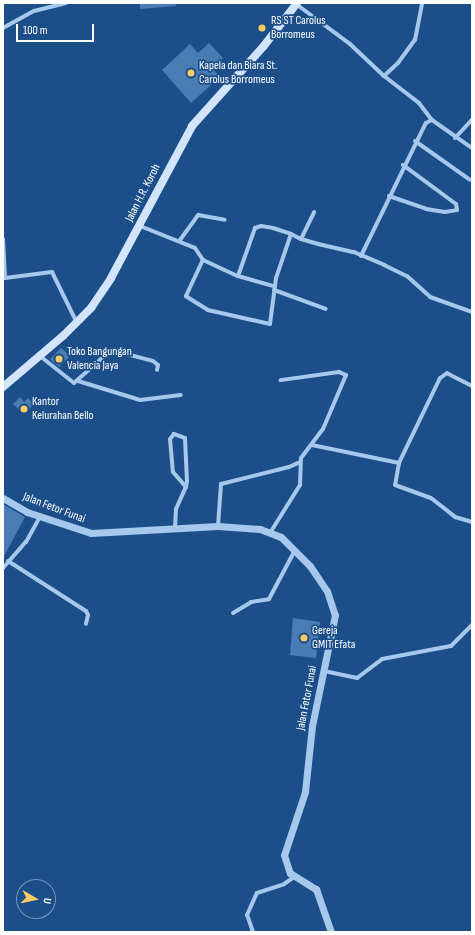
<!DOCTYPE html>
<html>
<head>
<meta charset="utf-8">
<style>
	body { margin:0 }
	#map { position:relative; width:475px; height:935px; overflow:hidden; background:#1c4f89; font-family:"Sofia Sans Condensed",sans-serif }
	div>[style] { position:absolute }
	.building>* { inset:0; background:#497cb3 }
	.minor>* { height:4px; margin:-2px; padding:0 2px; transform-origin:2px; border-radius:2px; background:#a6c8ec }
	.tertiary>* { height:7px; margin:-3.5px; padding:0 3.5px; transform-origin:3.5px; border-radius:3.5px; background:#a6c8ec }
	.secondary>* { height:8px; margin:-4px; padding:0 4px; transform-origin:4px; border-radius:4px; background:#d2e4f9 }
	.dots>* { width:11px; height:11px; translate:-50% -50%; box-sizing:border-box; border:2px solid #1c4f89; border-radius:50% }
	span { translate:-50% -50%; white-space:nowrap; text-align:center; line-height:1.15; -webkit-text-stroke:3.5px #1c4f89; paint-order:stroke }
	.poi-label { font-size:12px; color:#fff }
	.left { translate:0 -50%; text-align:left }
	.street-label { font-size:12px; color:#fff }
	.frame { position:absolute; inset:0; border:4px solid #fff; pointer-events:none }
	.north { position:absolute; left:16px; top:879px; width:40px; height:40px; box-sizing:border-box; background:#1c4f89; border:1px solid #7795b8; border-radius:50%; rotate:99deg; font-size:11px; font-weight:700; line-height:16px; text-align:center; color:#fff }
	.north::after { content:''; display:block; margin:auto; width:14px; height:18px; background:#fdcb63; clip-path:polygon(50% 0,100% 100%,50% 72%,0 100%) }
	.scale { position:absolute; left:16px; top:24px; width:78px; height:18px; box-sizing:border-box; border:2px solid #fff; border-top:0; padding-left:5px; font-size:12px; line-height:14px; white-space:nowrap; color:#fff; -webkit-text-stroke:3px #1c4f89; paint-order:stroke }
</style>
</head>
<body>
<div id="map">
	<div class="building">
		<div style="clip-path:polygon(140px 3px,176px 3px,176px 6px,140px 9px)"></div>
		<div style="clip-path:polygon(209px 43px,223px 58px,212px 68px,220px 77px,191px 103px,162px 70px,190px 44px,198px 53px)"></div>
		<div style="clip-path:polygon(61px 348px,70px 356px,59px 367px,50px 359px)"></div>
		<div style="clip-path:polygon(20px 397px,24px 402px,28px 398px,34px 404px,24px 414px,13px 404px)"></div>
		<div style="clip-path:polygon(3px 504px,25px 517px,3px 558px)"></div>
		<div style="clip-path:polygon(293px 618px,320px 622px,316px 658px,290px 655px)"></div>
	</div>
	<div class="minor">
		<div style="left:296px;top:4px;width:67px;rotate:36.5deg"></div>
		<div style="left:350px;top:44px;width:47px;rotate:43.3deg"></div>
		<div style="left:384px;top:76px;width:19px;rotate:-43deg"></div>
		<div style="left:398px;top:63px;width:29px;rotate:-54deg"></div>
		<div style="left:415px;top:40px;width:38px;rotate:-79deg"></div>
		<div style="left:3px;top:28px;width:35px;rotate:-29deg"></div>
		<div style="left:34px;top:11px;width:33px;rotate:-14deg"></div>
		<div style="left:384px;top:76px;width:44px;rotate:37.6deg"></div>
		<div style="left:419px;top:103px;width:21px;rotate:53deg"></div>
		<div style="left:455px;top:138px;width:25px;rotate:-47deg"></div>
		<div style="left:415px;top:141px;width:67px;rotate:35.3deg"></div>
		<div style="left:389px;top:196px;width:39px;rotate:19deg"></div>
		<div style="left:426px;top:209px;width:19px;rotate:9deg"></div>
		<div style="left:445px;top:212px;width:12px;rotate:-9deg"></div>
		<div style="left:457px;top:210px;width:6px;rotate:-99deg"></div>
		<div style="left:456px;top:204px;width:66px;rotate:-143.7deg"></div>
		<div style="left:140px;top:226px;width:59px;rotate:21.8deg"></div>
		<div style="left:195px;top:248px;width:14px;rotate:56deg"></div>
		<div style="left:291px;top:234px;width:46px;rotate:108.8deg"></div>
		<div style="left:276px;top:278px;width:46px;rotate:97.4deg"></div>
		<div style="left:270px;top:324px;width:64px;rotate:-167.3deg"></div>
		<div style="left:208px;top:310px;width:26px;rotate:-148deg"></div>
		<div style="left:186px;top:296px;width:40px;rotate:-65deg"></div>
		<div style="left:203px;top:260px;width:38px;rotate:25deg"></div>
		<div style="left:238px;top:276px;width:51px;rotate:-70.5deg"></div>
		<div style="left:255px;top:228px;width:6px;rotate:-18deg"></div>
		<div style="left:261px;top:226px;width:12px;rotate:9deg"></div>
		<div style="left:273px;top:228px;width:19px;rotate:18deg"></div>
		<div style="left:291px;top:234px;width:11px;rotate:27deg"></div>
		<div style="left:301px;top:239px;width:18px;rotate:16deg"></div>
		<div style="left:318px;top:244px;width:37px;rotate:13deg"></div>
		<div style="left:354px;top:252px;width:33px;rotate:23deg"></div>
		<div style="left:384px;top:265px;width:25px;rotate:26deg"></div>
		<div style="left:407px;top:276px;width:31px;rotate:42deg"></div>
		<div style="left:430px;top:297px;width:45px;rotate:19.7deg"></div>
		<div style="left:3px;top:239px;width:39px;rotate:87deg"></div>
		<div style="left:5px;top:278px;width:47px;rotate:-7.3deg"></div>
		<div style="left:52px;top:272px;width:57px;rotate:63.9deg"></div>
		<div style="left:301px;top:239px;width:30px;rotate:-64deg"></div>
		<div style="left:180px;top:240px;width:31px;rotate:-54deg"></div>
		<div style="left:198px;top:215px;width:27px;rotate:10deg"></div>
		<div style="left:361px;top:256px;width:148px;rotate:-64deg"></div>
		<div style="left:426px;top:123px;width:7px;rotate:-27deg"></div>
		<div style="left:432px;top:120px;width:49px;rotate:35deg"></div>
		<div style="left:238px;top:276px;width:37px;rotate:16deg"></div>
		<div style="left:274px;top:290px;width:55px;rotate:20.1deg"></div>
		<div style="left:40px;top:356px;width:43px;rotate:38.5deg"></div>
		<div style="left:74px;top:383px;width:50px;rotate:-41.7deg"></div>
		<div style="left:111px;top:350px;width:43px;rotate:14.7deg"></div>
		<div style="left:153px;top:361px;width:6px;rotate:39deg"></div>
		<div style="left:158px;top:365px;width:5px;rotate:101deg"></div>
		<div style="left:78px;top:381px;width:65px;rotate:17deg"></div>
		<div style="left:140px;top:400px;width:41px;rotate:-7deg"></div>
		<div style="left:472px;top:386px;width:28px;rotate:-153deg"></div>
		<div style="left:447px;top:373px;width:9px;rotate:144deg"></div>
		<div style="left:440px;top:378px;width:94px;rotate:115.8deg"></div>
		<div style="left:399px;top:463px;width:22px;rotate:100deg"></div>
		<div style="left:395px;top:485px;width:38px;rotate:20deg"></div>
		<div style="left:431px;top:498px;width:31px;rotate:38deg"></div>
		<div style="left:455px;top:517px;width:18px;rotate:16deg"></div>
		<div style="left:312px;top:445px;width:89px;rotate:11.7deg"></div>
		<div style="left:218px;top:526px;width:42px;rotate:-85.9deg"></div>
		<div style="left:221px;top:484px;width:70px;rotate:-14deg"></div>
		<div style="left:289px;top:467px;width:12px;rotate:-24deg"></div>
		<div style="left:175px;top:528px;width:19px;rotate:-87deg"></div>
		<div style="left:176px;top:509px;width:24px;rotate:-66deg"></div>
		<div style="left:186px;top:487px;width:6px;rotate:-81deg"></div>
		<div style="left:187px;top:481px;width:43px;rotate:-92.7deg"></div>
		<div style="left:185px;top:438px;width:12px;rotate:-160deg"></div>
		<div style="left:174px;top:434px;width:6px;rotate:129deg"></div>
		<div style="left:170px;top:439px;width:33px;rotate:85deg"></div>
		<div style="left:173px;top:472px;width:20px;rotate:49deg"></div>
		<div style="left:270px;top:533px;width:57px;rotate:-58deg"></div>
		<div style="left:300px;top:485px;width:27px;rotate:-88deg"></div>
		<div style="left:301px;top:458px;width:36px;rotate:-53deg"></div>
		<div style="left:323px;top:429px;width:59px;rotate:-66.9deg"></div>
		<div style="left:346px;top:375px;width:8px;rotate:-157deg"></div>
		<div style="left:339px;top:372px;width:59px;rotate:172.1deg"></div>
		<div style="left:8px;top:561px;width:93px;rotate:32.7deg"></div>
		<div style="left:86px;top:611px;width:4px;rotate:63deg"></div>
		<div style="left:88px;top:615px;width:9px;rotate:103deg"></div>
		<div style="left:3px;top:568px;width:35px;rotate:-49deg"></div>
		<div style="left:26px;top:542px;width:29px;rotate:-61deg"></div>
		<div style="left:233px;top:613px;width:21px;rotate:-31deg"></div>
		<div style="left:251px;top:602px;width:18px;rotate:-9deg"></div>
		<div style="left:269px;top:599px;width:55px;rotate:-62deg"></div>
		<div style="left:324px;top:671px;width:34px;rotate:12deg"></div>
		<div style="left:357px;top:678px;width:31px;rotate:-37deg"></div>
		<div style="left:382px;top:659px;width:70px;rotate:-10.7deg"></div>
		<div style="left:451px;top:646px;width:30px;rotate:-45deg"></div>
		<div style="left:253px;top:932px;width:18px;rotate:-109deg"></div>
		<div style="left:247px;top:915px;width:24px;rotate:-66deg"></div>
		<div style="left:257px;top:893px;width:28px;rotate:-18deg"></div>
		<div style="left:284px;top:884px;width:12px;rotate:-35deg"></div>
	</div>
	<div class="tertiary">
		<div style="left:3px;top:498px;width:28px;rotate:30deg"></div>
		<div style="left:27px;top:512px;width:67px;rotate:18.2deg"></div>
		<div style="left:91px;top:533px;width:127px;rotate:-3.2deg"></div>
		<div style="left:218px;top:526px;width:42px;rotate:4.1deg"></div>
		<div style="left:260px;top:529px;width:22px;rotate:21deg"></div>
		<div style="left:281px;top:537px;width:41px;rotate:45deg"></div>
		<div style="left:310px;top:566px;width:30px;rotate:56deg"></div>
		<div style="left:327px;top:591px;width:25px;rotate:72deg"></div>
		<div style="left:335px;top:615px;width:113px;rotate:101.7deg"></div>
		<div style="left:312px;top:726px;width:66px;rotate:96.1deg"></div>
		<div style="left:305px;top:792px;width:66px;rotate:108.4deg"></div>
		<div style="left:284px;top:855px;width:19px;rotate:72deg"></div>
		<div style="left:290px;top:873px;width:31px;rotate:32deg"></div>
		<div style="left:316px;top:889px;width:46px;rotate:70.8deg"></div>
	</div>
	<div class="secondary">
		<div style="left:3px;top:387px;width:79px;rotate:-40.4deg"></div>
		<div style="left:63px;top:336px;width:40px;rotate:-45deg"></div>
		<div style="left:91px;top:308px;width:36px;rotate:-56deg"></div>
		<div style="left:111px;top:278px;width:172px;rotate:-61.9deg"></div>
		<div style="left:192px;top:126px;width:106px;rotate:-48.1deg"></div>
		<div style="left:263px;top:47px;width:56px;rotate:-52.3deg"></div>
	</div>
	<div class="dots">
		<div style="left:262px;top:28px;background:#fdcb63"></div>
		<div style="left:191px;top:73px;background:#fdcb63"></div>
		<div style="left:59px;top:359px;background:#fdcb63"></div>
		<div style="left:24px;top:409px;background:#fdcb63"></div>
		<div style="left:304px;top:638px;background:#fdcb63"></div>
	</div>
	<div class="poi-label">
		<span class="left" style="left:271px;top:28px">RS ST Carolus<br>Borromeus</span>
		<span class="left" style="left:199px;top:73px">Kapela dan Biara St.<br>Carolus Borromeus</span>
		<span class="left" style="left:67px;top:359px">Toko Bangungan<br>Valencia Jaya</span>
		<span class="left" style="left:32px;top:409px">Kantor<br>Kelurahan Bello</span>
		<span class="left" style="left:312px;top:638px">Gereja<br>GMIT Efata</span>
	</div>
	<div class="street-label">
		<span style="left:143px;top:193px;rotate:-63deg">Jalan H.R. Koroh</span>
		<span style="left:54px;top:508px;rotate:21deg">Jalan Fetor Funai</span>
		<span style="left:307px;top:698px;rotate:-79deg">Jalan Fetor Funai</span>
	</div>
	<div class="frame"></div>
	<div class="north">U</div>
	<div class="scale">100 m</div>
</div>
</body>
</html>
